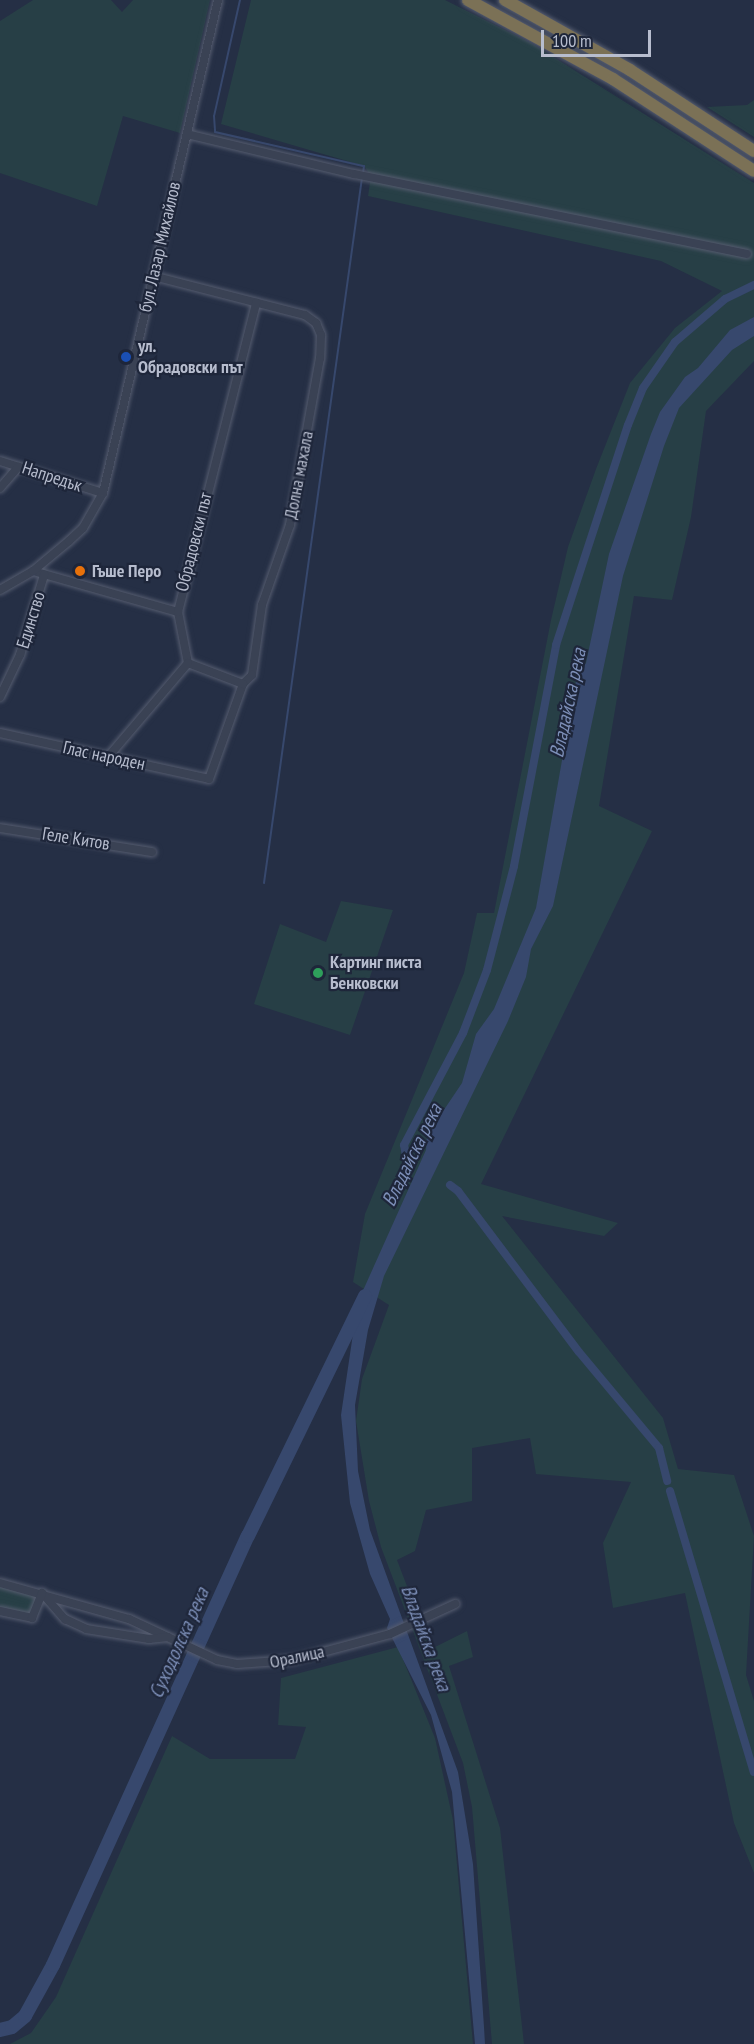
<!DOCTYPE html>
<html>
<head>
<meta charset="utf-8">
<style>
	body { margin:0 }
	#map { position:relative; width:754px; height:2044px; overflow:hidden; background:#252f45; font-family:"PT Sans Narrow",sans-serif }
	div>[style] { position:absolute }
	.green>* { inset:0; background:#273f46 }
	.water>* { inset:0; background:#37486d }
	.stream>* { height:2px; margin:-1px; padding:0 1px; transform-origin:1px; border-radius:1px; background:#37486d }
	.canal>* { height:8px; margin:-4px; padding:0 4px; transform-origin:4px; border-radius:4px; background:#37486d }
	.river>* { height:14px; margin:-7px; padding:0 7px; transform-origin:7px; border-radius:7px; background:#37486d }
	.roads { filter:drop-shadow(0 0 2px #555c6f) drop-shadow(0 0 2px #555c6f) }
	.minor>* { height:8px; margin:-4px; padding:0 4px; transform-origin:4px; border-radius:4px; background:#3a4254 }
	.highway>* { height:12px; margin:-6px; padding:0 6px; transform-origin:6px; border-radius:6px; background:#7b7156 }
	.dots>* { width:16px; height:16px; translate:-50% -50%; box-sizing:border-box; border:3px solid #1e263a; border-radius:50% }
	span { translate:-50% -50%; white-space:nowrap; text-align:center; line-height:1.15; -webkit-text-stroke:4.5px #1e263a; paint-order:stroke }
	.street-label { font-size:18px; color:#b7bdce }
	.poi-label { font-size:18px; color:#b7bdce; font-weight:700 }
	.left { translate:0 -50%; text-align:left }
	.water-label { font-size:20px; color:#7c8eb7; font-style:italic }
	.scale { position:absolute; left:541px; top:30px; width:110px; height:27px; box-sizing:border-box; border:3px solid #b7bdce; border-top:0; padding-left:8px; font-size:18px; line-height:21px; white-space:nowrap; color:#b7bdce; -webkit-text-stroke:4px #1e263a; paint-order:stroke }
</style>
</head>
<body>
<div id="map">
	<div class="green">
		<div style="clip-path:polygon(33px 0,111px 0,122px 12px,133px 0,210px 0,180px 133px,123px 116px,97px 206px,0 173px,0 21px)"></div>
		<div style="clip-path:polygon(251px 0,445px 0,531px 43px,754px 183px,754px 361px,706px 411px,691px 517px,672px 600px,634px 596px,599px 806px,652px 831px,481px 1184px,618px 1223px,604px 1236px,502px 1216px,663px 1418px,678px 1469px,734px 1475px,754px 1536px,746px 1675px,754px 1701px,754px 1873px,734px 1823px,685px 1593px,613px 1608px,603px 1543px,631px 1482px,536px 1474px,530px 1438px,472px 1448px,472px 1501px,426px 1510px,415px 1551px,397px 1560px,431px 1649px,467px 1631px,473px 1657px,449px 1666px,500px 1828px,524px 2044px,492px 2044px,472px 1807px,463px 1763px,381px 1547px,369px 1501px,356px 1421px,362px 1379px,389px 1305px,353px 1282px,365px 1214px,464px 973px,477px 913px,494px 913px,551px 620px,568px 547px,596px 469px,630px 383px,675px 328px,722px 291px,661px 261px,368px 196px,371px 176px,364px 166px,221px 124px)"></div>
		<div style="clip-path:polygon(754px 100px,754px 137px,707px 107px,747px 105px)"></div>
		<div style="clip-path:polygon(341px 901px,393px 910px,350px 1035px,254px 1004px,280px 924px,326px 942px)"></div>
		<div style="clip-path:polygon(0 1583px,42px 1593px,32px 1618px,0 1611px)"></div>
		<div style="clip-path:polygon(398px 1647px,435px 1738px,453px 1820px,473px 2044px,10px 2044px,31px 2033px,56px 1997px,172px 1736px,210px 1759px,295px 1759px,306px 1727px,278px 1725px,281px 1678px)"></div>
	</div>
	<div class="water">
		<div style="clip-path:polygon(754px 317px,754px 336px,732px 350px,679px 408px,664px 446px,623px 576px,553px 906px,531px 949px,526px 977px,508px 1021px,384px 1276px,368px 1330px,355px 1405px,358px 1471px,370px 1530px,458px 1772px,473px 1864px,484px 2027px,485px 2044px,475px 2044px,452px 1792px,431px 1715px,387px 1628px,390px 1619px,370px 1574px,350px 1503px,341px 1415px,354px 1327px,361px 1295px,426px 1150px,427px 1135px,462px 1083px,476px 1034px,494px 1009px,536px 908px,577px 675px,586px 663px,609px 554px,651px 434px,660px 412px,685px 377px,698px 368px,730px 330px)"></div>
	</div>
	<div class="stream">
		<div style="left:240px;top:0;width:119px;rotate:102.6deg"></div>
		<div style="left:214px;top:116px;width:16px;rotate:86deg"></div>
		<div style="left:215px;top:132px;width:153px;rotate:12.9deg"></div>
		<div style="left:364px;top:166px;width:7px;rotate:98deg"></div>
		<div style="left:264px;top:883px;width:712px;rotate:-82.09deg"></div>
	</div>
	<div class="canal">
		<div style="left:406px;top:1156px;width:11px;rotate:-100deg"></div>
		<div style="left:404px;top:1145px;width:127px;rotate:-62.2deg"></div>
		<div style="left:463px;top:1033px;width:67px;rotate:-69.1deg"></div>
		<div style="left:487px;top:970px;width:107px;rotate:-75.4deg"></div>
		<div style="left:514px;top:866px;width:225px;rotate:-79.2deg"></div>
		<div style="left:556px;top:645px;width:231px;rotate:-71.9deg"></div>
		<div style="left:628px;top:425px;width:40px;rotate:-68deg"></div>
		<div style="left:643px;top:388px;width:56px;rotate:-55.2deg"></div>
		<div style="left:675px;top:342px;width:66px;rotate:-40.7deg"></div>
		<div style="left:725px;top:299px;width:32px;rotate:-26deg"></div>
		<div style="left:450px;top:1185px;width:10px;rotate:37deg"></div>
		<div style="left:458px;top:1191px;width:201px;rotate:53.1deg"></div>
		<div style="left:579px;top:1352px;width:125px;rotate:50.2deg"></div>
		<div style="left:659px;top:1448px;width:34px;rotate:76deg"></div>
		<div style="left:670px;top:1491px;width:293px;rotate:73.4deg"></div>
	</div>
	<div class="river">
		<div style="left:0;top:2030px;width:12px;rotate:-14deg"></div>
		<div style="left:12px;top:2027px;width:17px;rotate:-40deg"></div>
		<div style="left:25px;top:2016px;width:58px;rotate:-61.2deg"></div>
		<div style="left:53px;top:1965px;width:471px;rotate:-65.6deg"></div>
		<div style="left:248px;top:1536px;width:267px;rotate:-64deg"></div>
	</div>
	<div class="roads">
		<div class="minor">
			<div style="left:187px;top:134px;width:172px;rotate:13.5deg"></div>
			<div style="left:354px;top:174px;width:401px;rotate:11.5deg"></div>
			<div style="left:153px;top:276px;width:157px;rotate:14.4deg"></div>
			<div style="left:305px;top:315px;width:14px;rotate:36deg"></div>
			<div style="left:316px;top:323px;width:13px;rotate:67deg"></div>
			<div style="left:321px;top:335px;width:23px;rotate:92deg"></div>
			<div style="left:320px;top:358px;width:170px;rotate:100.2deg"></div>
			<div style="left:290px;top:525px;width:85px;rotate:109.3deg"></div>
			<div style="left:262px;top:605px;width:71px;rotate:98.1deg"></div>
			<div style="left:252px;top:675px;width:13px;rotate:135deg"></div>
			<div style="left:0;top:461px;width:108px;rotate:17.3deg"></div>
			<div style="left:0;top:488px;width:28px;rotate:-49deg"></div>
			<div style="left:33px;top:571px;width:151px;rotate:15.8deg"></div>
			<div style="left:0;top:590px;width:38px;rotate:-30deg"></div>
			<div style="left:33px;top:571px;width:47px;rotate:-39.8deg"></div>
			<div style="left:69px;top:541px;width:19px;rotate:-43deg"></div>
			<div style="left:83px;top:528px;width:40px;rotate:-60.3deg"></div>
			<div style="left:103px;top:493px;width:506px;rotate:-76.87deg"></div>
			<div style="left:188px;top:663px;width:52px;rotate:-101.1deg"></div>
			<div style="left:178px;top:612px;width:319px;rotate:-75.8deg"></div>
			<div style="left:0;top:697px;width:47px;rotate:-64.5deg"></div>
			<div style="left:20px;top:655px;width:84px;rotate:-73.3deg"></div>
			<div style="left:0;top:733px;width:214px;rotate:12.4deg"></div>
			<div style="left:209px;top:779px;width:101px;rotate:-70.3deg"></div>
			<div style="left:243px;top:684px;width:59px;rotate:-159.1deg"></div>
			<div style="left:108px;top:757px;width:123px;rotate:-49.6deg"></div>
			<div style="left:0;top:828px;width:154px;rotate:9deg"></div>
			<div style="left:0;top:1583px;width:134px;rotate:15.6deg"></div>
			<div style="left:129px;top:1619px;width:97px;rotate:25deg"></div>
			<div style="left:217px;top:1660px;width:20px;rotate:11deg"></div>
			<div style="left:237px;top:1664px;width:56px;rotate:-4.1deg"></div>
			<div style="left:293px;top:1660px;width:100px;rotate:-15deg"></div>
			<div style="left:390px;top:1634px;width:72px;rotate:-24.8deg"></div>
			<div style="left:42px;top:1593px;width:35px;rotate:49deg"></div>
			<div style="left:65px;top:1619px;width:23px;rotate:25deg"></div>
			<div style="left:86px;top:1629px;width:64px;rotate:9deg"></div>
			<div style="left:149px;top:1639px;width:19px;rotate:-6deg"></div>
			<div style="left:0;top:1611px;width:33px;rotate:12deg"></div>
			<div style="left:32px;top:1618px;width:27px;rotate:-68deg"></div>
		</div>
		<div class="highway">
			<div style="left:468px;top:0;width:165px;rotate:28.6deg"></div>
			<div style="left:613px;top:79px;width:168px;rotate:33.1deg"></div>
			<div style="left:505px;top:0;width:143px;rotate:29.2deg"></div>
			<div style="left:630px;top:70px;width:148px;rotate:33.2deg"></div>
		</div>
	</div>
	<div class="dots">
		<div style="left:126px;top:357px;background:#1a4fb4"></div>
		<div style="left:80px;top:571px;background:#e8710a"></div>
		<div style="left:318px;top:973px;background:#2e9e5b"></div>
	</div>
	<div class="street-label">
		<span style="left:160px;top:247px;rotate:-77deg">бул. Лазар Михайлов</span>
		<span style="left:299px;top:475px;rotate:-79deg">Долна махала</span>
		<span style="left:52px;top:477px;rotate:18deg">Напредък</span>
		<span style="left:194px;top:542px;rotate:-76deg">Обрадовски път</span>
		<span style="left:31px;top:620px;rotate:-73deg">Единство</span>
		<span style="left:104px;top:756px;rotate:12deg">Глас народен</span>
		<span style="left:76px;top:839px;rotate:9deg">Геле Китов</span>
		<span style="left:297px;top:1657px;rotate:-12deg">Оралица</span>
	</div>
	<div class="poi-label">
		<span class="left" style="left:138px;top:357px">ул.<br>Обрадовски път</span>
		<span class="left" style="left:92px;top:571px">Гъше Перо</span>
		<span class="left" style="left:330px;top:973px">Картинг писта<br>Бенковски</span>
	</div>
	<div class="water-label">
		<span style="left:568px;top:703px;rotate:-78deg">Владайска река</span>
		<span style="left:412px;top:1155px;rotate:-64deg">Владайска река</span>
		<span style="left:426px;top:1638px;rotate:70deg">Владайска река</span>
		<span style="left:179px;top:1643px;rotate:-66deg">Суходолска река</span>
	</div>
	<div class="scale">100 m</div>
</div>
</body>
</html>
